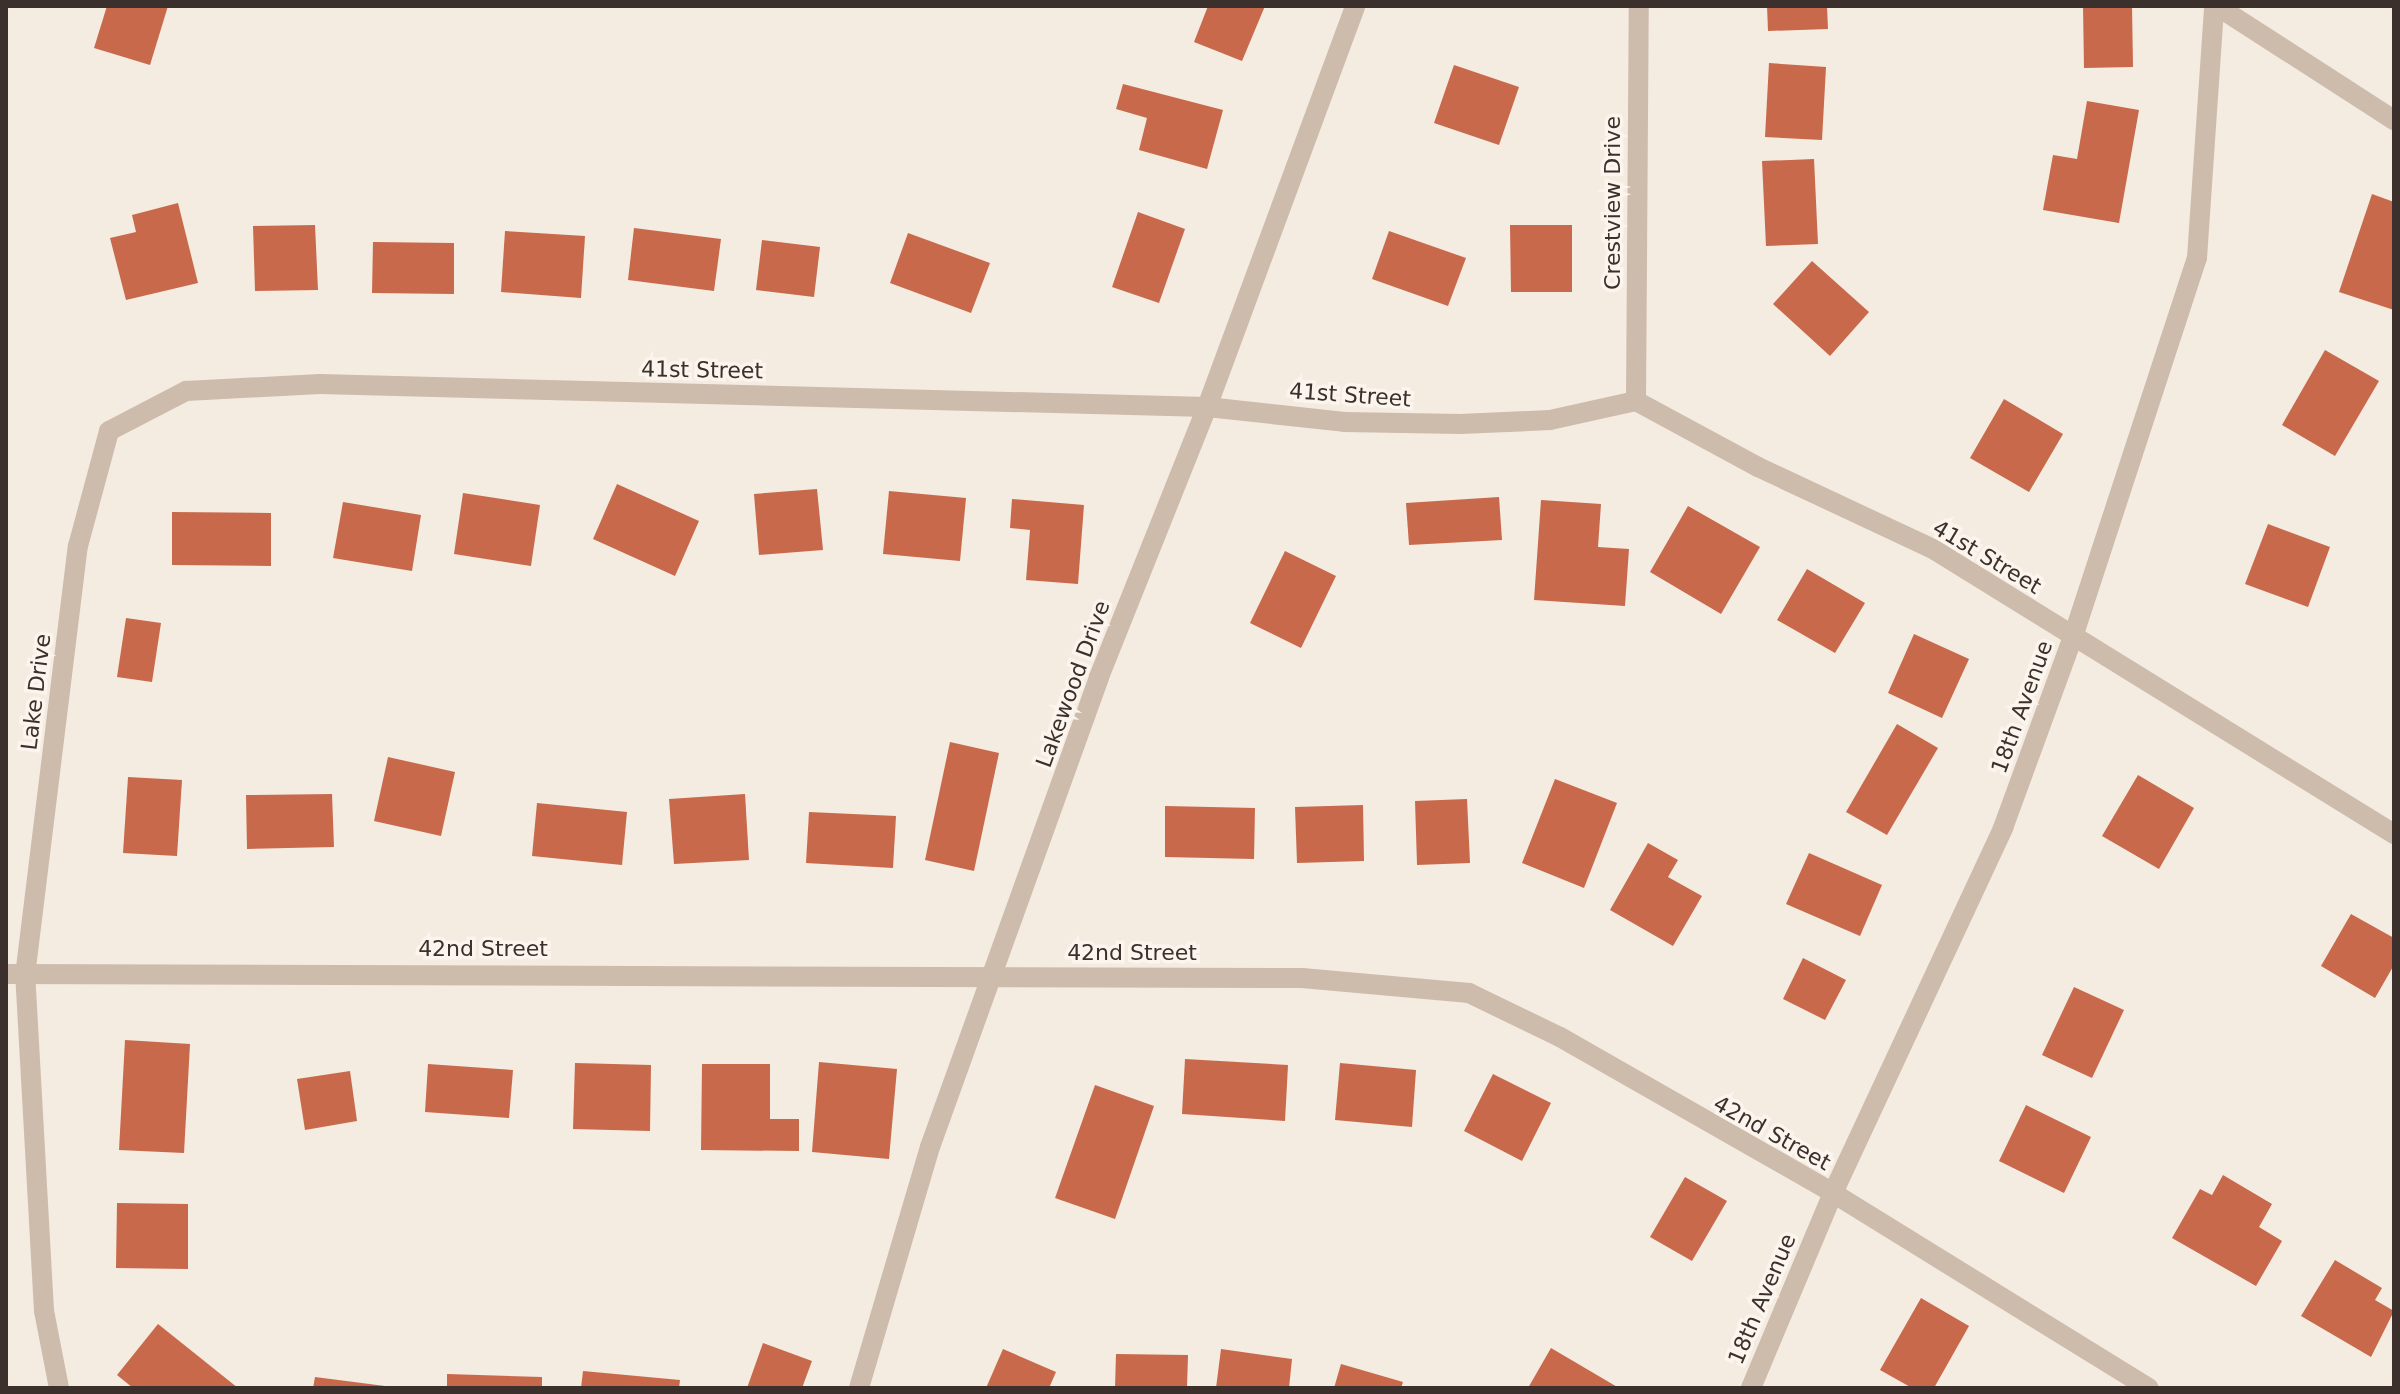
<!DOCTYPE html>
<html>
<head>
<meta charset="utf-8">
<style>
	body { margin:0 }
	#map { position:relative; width:2400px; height:1394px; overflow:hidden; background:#f4ebe1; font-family:"DejaVu Sans",sans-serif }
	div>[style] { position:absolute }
	.building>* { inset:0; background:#c8694b }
	.street>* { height:20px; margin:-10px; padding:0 10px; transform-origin:10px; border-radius:10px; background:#cdbbac }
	span { translate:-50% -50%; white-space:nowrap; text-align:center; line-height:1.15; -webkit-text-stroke:7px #fbf5ee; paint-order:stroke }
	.street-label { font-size:22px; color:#3b302b }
	.frame { position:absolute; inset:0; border:8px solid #3b302b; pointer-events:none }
</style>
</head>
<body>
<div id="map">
	<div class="building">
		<div style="clip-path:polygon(107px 6px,168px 6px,150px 65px,94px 48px)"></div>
		<div style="clip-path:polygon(1208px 6px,1265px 6px,1242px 61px,1194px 42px)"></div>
		<div style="clip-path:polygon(1767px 6px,1827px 6px,1828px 29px,1768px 31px)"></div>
		<div style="clip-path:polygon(2083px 6px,2132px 6px,2133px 67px,2084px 68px)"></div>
		<div style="clip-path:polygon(1769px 63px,1826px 67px,1822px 140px,1765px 137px)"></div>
		<div style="clip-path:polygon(1454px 65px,1519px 87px,1499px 145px,1434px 123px)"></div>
		<div style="clip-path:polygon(1123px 84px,1223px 110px,1207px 169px,1139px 150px,1147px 118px,1116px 109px)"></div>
		<div style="clip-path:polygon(2087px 101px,2139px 110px,2119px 223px,2043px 210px,2053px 155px,2077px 159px)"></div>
		<div style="clip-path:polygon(1814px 159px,1818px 244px,1766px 246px,1762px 161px)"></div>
		<div style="clip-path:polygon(2372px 194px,2394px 202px,2394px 310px,2339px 292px)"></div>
		<div style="clip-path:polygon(178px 203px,198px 283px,126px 300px,110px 238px,136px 232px,132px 215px)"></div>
		<div style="clip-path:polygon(1138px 212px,1185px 229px,1159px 303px,1112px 287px)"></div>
		<div style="clip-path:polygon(315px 225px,318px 290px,255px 291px,253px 226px)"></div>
		<div style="clip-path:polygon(1510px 225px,1572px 225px,1572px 292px,1511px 292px)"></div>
		<div style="clip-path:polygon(634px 228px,721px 239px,714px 291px,628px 280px)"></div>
		<div style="clip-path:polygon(505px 231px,585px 236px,581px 298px,501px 292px)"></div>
		<div style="clip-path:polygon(1389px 231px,1466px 258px,1448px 306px,1372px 279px)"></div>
		<div style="clip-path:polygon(908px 233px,990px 263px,971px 313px,890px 283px)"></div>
		<div style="clip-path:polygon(762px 240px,820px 247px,814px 297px,756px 290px)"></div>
		<div style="clip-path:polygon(373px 242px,454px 243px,454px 294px,372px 293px)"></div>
		<div style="clip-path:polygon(1812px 261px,1869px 312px,1830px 356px,1773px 304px)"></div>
		<div style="clip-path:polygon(2325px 350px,2379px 381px,2335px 456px,2282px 425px)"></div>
		<div style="clip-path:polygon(2004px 399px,2063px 434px,2029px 492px,1970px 458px)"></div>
		<div style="clip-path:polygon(617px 484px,699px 521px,675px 576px,593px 539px)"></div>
		<div style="clip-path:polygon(817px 489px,823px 550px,759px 555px,754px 494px)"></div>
		<div style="clip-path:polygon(889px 491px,966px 498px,960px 561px,883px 554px)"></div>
		<div style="clip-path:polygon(463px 493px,540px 505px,531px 566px,454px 554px)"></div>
		<div style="clip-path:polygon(1499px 497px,1502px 540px,1409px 545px,1406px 503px)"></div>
		<div style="clip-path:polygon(1012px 499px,1084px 505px,1078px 584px,1026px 580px,1030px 530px,1010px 528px)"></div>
		<div style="clip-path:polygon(1541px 500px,1601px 504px,1598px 547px,1629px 549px,1625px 606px,1534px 600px)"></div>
		<div style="clip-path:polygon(343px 502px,421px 515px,412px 571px,333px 558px)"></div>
		<div style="clip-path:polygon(1688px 506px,1760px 547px,1721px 614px,1650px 572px)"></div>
		<div style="clip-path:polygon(172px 512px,271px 513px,271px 566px,172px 565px)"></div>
		<div style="clip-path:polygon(2268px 524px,2330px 547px,2308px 607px,2245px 584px)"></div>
		<div style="clip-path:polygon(1285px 551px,1336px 576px,1301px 648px,1250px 623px)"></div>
		<div style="clip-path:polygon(1807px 569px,1865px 603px,1835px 653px,1777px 620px)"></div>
		<div style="clip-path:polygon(126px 618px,161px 623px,152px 682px,117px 677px)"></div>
		<div style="clip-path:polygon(1914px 634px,1969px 659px,1942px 718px,1888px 693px)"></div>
		<div style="clip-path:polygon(1897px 724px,1938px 748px,1887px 835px,1846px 812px)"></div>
		<div style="clip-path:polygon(950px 742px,999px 753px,974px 871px,925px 860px)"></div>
		<div style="clip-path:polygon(388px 757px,455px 772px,441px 836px,374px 821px)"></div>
		<div style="clip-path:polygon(2138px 775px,2194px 808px,2159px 869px,2102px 836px)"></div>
		<div style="clip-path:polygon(128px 777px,182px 780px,177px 856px,123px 853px)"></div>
		<div style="clip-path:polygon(1555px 779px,1617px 803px,1584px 888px,1522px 863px)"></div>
		<div style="clip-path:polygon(332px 794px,334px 847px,247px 849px,246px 795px)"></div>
		<div style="clip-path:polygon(745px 794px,749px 860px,674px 864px,669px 799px)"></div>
		<div style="clip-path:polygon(1467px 799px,1470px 863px,1417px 865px,1415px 801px)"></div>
		<div style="clip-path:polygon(537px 803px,627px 812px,622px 865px,532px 856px)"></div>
		<div style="clip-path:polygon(1363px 805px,1364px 861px,1297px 863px,1295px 807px)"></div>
		<div style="clip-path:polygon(1165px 806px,1255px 808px,1254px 859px,1165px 857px)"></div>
		<div style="clip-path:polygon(809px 812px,896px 816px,893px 868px,806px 863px)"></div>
		<div style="clip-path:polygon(1648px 843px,1678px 860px,1668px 877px,1702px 896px,1673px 946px,1610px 910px)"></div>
		<div style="clip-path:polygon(1809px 853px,1882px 885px,1860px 936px,1786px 904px)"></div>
		<div style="clip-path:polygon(2351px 914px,2394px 938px,2394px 965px,2375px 998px,2321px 966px)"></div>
		<div style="clip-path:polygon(1803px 958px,1846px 980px,1825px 1020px,1783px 999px)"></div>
		<div style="clip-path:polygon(2074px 987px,2124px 1010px,2092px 1078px,2042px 1055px)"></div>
		<div style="clip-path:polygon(125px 1040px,190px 1044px,184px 1153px,119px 1150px)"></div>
		<div style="clip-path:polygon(1185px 1059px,1288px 1065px,1285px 1121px,1182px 1114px)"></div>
		<div style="clip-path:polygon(819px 1062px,897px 1069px,889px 1159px,812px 1152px)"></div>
		<div style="clip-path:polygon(575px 1063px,651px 1065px,650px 1131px,573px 1129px)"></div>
		<div style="clip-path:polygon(1340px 1063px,1416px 1070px,1412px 1127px,1335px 1120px)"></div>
		<div style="clip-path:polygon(428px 1064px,513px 1070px,509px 1118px,425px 1112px)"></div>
		<div style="clip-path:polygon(702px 1064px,770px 1064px,770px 1119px,799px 1119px,799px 1151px,701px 1150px)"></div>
		<div style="clip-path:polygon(350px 1071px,357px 1121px,305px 1130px,297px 1079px)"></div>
		<div style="clip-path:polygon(1493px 1074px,1551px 1103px,1522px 1161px,1464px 1131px)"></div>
		<div style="clip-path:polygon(1095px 1085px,1154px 1106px,1115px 1219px,1055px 1198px)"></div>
		<div style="clip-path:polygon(2026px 1105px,2091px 1137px,2064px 1193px,1999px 1161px)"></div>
		<div style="clip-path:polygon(2223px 1175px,2272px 1204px,2259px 1227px,2282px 1241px,2256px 1286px,2172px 1238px,2200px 1189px,2212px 1195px)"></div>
		<div style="clip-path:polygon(1685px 1177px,1727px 1201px,1692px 1261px,1650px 1237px)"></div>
		<div style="clip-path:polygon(117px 1203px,188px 1204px,188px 1269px,116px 1268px)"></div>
		<div style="clip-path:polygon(2335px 1260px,2382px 1288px,2375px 1300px,2394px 1311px,2371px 1357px,2301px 1316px)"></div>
		<div style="clip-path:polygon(1921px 1298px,1969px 1326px,1934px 1388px,1912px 1388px,1880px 1370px)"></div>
		<div style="clip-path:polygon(158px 1324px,238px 1388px,133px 1388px,117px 1375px)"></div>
		<div style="clip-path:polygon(763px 1343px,812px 1361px,802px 1388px,747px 1388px)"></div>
		<div style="clip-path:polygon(1551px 1348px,1619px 1388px,1528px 1388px)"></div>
		<div style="clip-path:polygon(1003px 1349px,1056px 1372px,1049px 1388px,986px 1388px)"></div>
		<div style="clip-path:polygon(1221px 1349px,1292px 1359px,1289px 1388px,1216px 1388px)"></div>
		<div style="clip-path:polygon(1116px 1354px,1188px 1355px,1187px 1388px,1115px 1388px)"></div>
		<div style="clip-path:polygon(1341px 1364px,1403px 1382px,1401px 1388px,1334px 1388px)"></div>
		<div style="clip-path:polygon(583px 1371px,680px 1380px,679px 1388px,581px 1388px)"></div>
		<div style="clip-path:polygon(447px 1374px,542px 1377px,542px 1388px,447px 1388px)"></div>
		<div style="clip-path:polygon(315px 1377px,385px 1386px,385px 1388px,313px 1388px)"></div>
	</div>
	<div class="street">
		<div style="left:2217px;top:6px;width:211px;rotate:32.8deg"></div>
		<div style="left:1636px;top:401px;width:395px;rotate:-89.6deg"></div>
		<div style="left:6px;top:974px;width:1296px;rotate:0.18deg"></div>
		<div style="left:1302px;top:978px;width:168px;rotate:5.1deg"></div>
		<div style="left:1469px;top:993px;width:101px;rotate:25.8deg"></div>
		<div style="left:1560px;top:1037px;width:314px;rotate:29.7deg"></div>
		<div style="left:1833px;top:1193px;width:371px;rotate:31.7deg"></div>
		<div style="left:59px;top:1388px;width:78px;rotate:-101deg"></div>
		<div style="left:44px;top:1311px;width:336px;rotate:-93.2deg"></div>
		<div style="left:25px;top:976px;width:433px;rotate:-83deg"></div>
		<div style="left:78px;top:546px;width:119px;rotate:-74.9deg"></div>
		<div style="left:109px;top:431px;width:87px;rotate:-27.5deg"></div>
		<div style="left:186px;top:391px;width:134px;rotate:-3deg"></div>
		<div style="left:320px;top:384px;width:887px;rotate:1.49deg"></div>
		<div style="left:1207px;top:407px;width:138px;rotate:6.2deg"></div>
		<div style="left:1344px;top:422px;width:116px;rotate:1deg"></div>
		<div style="left:1460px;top:424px;width:90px;rotate:-2.5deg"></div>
		<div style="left:1550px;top:420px;width:88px;rotate:-12.5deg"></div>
		<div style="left:1636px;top:401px;width:139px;rotate:28.4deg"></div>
		<div style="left:1758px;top:467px;width:193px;rotate:25.1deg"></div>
		<div style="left:1933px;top:549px;width:542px;rotate:31.73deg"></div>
		<div style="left:859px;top:1388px;width:251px;rotate:-73.6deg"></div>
		<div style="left:930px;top:1147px;width:499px;rotate:-70.2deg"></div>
		<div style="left:1099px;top:677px;width:291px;rotate:-68.2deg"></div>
		<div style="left:1207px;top:407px;width:427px;rotate:-69.7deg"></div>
		<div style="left:1751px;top:1388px;width:212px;rotate:-67.2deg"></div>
		<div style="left:1833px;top:1193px;width:403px;rotate:-65deg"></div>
		<div style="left:2003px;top:828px;width:203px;rotate:-69.9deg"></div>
		<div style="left:2073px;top:637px;width:399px;rotate:-71.9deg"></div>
		<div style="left:2197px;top:258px;width:253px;rotate:-86.1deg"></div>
	</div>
	<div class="street-label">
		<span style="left:1613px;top:203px;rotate:-90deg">Crestview Drive</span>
		<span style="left:702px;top:370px;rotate:1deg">41st Street</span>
		<span style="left:1350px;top:395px;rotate:4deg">41st Street</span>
		<span style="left:1987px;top:557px;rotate:31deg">41st Street</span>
		<span style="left:1073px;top:684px;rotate:-70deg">Lakewood Drive</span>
		<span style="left:36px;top:692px;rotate:-83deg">Lake Drive</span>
		<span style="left:2022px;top:707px;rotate:-70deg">18th Avenue</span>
		<span style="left:483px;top:949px">42nd Street</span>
		<span style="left:1132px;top:953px">42nd Street</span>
		<span style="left:1772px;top:1133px;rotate:29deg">42nd Street</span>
		<span style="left:1762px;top:1299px;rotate:-67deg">18th Avenue</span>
	</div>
	<div class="frame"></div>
</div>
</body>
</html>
